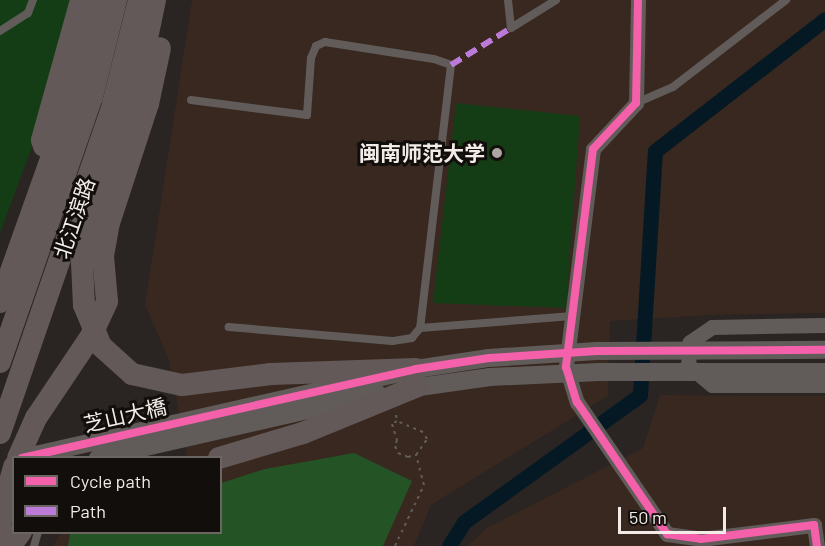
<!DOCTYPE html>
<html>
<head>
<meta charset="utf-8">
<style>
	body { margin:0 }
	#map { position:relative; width:825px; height:546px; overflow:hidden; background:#2a2422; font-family:Barlow,"Noto Sans SC",sans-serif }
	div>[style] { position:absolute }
	.education>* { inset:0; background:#38281f }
	.green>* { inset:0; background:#143d16 }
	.forest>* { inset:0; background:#245325 }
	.canal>* { height:15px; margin:-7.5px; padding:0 7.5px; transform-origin:7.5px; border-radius:7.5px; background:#041923 }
	.path>* { height:2px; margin-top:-1px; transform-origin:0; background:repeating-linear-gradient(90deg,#605c5a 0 3px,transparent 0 7.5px) }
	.service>* { height:8px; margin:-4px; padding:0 4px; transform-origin:4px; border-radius:4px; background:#615c5a }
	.minor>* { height:15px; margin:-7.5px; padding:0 7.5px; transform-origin:7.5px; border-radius:7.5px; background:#615c5a }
	.tertiary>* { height:18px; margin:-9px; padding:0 9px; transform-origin:9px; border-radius:9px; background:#615c5a }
	.primary>* { height:22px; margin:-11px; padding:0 11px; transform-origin:11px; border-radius:11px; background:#645959 }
	.quiet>* { height:6px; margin-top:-3px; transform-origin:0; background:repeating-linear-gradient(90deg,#bd7bd9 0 12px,transparent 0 18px) }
	.cycleway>* { height:8px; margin:-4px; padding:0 4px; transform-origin:4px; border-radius:4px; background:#f560ab }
	.dots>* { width:16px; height:16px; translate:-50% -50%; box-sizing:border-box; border:3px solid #120e0b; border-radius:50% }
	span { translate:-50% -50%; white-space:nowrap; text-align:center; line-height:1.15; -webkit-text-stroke:6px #120e0b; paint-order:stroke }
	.poi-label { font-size:21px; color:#f2ebe7; font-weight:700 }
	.right { translate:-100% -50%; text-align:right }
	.street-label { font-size:21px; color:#f2ebe7 }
	.legend { position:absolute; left:12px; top:456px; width:210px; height:78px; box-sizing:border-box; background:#120e0b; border:2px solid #6c6663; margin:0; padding:8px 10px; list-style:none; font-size:18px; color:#f2ebe7 }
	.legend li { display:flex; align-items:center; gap:12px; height:30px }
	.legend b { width:30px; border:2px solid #6c6663 }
	.scale { position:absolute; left:618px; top:507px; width:108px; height:27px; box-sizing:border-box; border:3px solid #f2ebe7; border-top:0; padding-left:8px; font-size:18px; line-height:21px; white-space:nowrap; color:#f2ebe7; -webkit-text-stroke:4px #120e0b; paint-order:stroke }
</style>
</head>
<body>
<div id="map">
	<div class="education">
		<div style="clip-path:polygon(192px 0,825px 0,825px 313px,711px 315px,610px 321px,608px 396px,431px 505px,414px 546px,53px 546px,61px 533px,220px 532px,220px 458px,187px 457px,169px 360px,145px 305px)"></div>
		<div style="clip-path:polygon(660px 395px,825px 396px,825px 546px,468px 546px,487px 528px,643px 448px)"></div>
	</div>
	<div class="green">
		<div style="clip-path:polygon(0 0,73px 0,35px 139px,0 233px)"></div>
		<div style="clip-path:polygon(456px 103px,580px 116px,566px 308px,433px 303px)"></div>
	</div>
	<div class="forest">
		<div style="clip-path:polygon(354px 453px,412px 481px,383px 546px,68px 546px,70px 534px,73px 533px,220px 532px,221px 483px,265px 469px)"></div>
	</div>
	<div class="canal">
		<div style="left:449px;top:546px;width:28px;rotate:-58deg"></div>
		<div style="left:464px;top:522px;width:217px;rotate:-35.8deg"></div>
		<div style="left:640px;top:395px;width:244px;rotate:-86.5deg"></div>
		<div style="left:655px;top:151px;width:215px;rotate:-37.8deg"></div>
	</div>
	<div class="path">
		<div style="left:396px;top:415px;width:6px;rotate:81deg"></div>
		<div style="left:397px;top:421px;width:6px;rotate:149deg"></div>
		<div style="left:392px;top:424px;width:17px;rotate:73deg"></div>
		<div style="left:397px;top:440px;width:6px;rotate:108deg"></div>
		<div style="left:395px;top:446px;width:8px;rotate:67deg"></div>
		<div style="left:398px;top:453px;width:11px;rotate:22deg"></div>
		<div style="left:408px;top:457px;width:8px;rotate:-14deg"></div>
		<div style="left:416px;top:455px;width:19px;rotate:-55deg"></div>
		<div style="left:427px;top:439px;width:8px;rotate:-120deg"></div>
		<div style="left:423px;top:432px;width:28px;rotate:-157deg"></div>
		<div style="left:395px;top:546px;width:68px;rotate:-64.6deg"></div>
		<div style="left:424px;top:485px;width:31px;rotate:-105deg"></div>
	</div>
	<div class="service">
		<div style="left:508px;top:0;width:28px;rotate:84deg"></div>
		<div style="left:511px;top:28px;width:53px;rotate:-31.9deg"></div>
		<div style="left:0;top:31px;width:33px;rotate:-33deg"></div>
		<div style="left:28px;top:13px;width:14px;rotate:-69deg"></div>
		<div style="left:191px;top:100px;width:117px;rotate:7.4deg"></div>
		<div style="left:307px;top:115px;width:57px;rotate:-86deg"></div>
		<div style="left:311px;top:58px;width:13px;rotate:-67deg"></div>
		<div style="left:316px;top:46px;width:10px;rotate:-24deg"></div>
		<div style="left:325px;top:42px;width:110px;rotate:8.9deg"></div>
		<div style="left:434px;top:59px;width:18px;rotate:19deg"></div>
		<div style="left:451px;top:65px;width:265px;rotate:96.7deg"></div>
		<div style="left:420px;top:328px;width:13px;rotate:129deg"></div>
		<div style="left:412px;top:338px;width:20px;rotate:171deg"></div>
		<div style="left:392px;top:341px;width:164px;rotate:-175.1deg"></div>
		<div style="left:636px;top:103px;width:40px;rotate:-23.4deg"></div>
		<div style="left:673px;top:87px;width:143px;rotate:-37.6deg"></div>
		<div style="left:420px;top:328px;width:153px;rotate:-4.5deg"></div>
		<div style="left:34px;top:546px;width:15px;rotate:-74deg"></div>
	</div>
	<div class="minor">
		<div style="left:638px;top:0;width:103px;rotate:91.1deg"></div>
		<div style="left:636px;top:103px;width:63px;rotate:133.1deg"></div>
		<div style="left:593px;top:149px;width:220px;rotate:97.1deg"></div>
		<div style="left:566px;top:367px;width:37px;rotate:73deg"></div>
		<div style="left:577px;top:402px;width:160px;rotate:55.7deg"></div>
		<div style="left:667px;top:534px;width:34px;rotate:8deg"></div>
		<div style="left:701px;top:539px;width:114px;rotate:-7.1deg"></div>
		<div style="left:814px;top:525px;width:21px;rotate:82deg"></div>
		<div style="left:825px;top:325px;width:113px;rotate:179deg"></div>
		<div style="left:712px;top:327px;width:27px;rotate:146deg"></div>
		<div style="left:690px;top:342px;width:23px;rotate:95deg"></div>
		<div style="left:688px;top:365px;width:31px;rotate:40deg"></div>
		<div style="left:712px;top:385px;width:113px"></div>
	</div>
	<div class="tertiary">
		<div style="left:405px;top:389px;width:86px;rotate:-8deg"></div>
		<div style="left:490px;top:377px;width:109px;rotate:-2.6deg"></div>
		<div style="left:599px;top:372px;width:226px"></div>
		<div style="left:22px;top:458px;width:404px;rotate:-12.7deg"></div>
		<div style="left:416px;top:369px;width:74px;rotate:-8.6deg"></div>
		<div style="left:489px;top:358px;width:108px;rotate:-3.7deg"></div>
		<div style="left:597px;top:351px;width:228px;rotate:-0.3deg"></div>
		<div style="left:98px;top:458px;width:287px;rotate:-12.9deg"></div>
	</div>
	<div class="primary">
		<div style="left:155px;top:0;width:49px;rotate:101.8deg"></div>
		<div style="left:145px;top:48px;width:69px;rotate:105deg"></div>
		<div style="left:127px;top:115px;width:155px;rotate:106.9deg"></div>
		<div style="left:82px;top:263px;width:42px;rotate:87.3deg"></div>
		<div style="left:84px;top:305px;width:44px;rotate:67.5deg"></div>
		<div style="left:101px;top:346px;width:42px;rotate:42.1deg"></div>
		<div style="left:132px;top:374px;width:51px;rotate:12.4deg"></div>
		<div style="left:182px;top:385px;width:90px;rotate:-7deg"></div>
		<div style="left:271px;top:374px;width:145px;rotate:-2deg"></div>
		<div style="left:44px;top:146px;width:6px;rotate:-108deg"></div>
		<div style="left:42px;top:140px;width:145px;rotate:-74.4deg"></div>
		<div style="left:0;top:302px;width:214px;rotate:-70.4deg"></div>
		<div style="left:72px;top:100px;width:104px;rotate:-74.4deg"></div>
		<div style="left:0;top:362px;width:281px;rotate:-70.9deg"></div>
		<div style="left:92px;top:97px;width:100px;rotate:-76.1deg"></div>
		<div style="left:0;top:433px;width:348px;rotate:-71deg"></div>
		<div style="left:113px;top:104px;width:107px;rotate:-76deg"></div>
		<div style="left:18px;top:458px;width:44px;rotate:-65.8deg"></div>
		<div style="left:36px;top:418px;width:99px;rotate:-56.1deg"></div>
		<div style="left:91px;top:336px;width:38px;rotate:-65deg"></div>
		<div style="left:107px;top:301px;width:45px;rotate:-95.1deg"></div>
		<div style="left:103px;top:256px;width:34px;rotate:-80deg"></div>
		<div style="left:109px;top:223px;width:125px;rotate:-71.9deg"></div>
		<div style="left:148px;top:104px;width:57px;rotate:-77.9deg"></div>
		<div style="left:219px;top:458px;width:88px;rotate:-16.6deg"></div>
		<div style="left:303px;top:433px;width:124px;rotate:-22.2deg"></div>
		<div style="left:0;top:533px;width:23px;rotate:-85deg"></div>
		<div style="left:2px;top:510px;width:45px;rotate:-74.4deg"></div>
		<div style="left:10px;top:546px;width:18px;rotate:-52deg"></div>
	</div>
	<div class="quiet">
		<div style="left:451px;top:65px;width:70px;rotate:-31.7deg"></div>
	</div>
	<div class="cycleway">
		<div style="left:638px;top:0;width:103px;rotate:91.1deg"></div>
		<div style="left:636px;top:103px;width:63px;rotate:133.1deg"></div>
		<div style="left:593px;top:149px;width:220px;rotate:97.1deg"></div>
		<div style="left:566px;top:367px;width:37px;rotate:73deg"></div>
		<div style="left:577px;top:402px;width:160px;rotate:55.7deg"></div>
		<div style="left:667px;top:534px;width:34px;rotate:8deg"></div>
		<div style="left:701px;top:539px;width:114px;rotate:-7.1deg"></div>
		<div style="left:814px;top:525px;width:21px;rotate:82deg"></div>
		<div style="left:22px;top:458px;width:404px;rotate:-12.7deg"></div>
		<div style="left:416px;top:369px;width:74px;rotate:-8.6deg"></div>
		<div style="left:489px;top:358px;width:108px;rotate:-3.7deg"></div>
		<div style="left:597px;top:351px;width:228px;rotate:-0.3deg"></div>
	</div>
	<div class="dots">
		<div style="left:497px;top:153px;background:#aca5a2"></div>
	</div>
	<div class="poi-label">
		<span class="right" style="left:485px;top:153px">闽南师范大学</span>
	</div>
	<div class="street-label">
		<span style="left:74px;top:218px;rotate:-71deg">北江滨路</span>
		<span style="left:125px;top:415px;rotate:-13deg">芝山大橋</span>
	</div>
	<ul class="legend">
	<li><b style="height:8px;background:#f560ab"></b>Cycle path</li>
	<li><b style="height:8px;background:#bd7bd9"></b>Path</li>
	</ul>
	<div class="scale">50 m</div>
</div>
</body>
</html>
